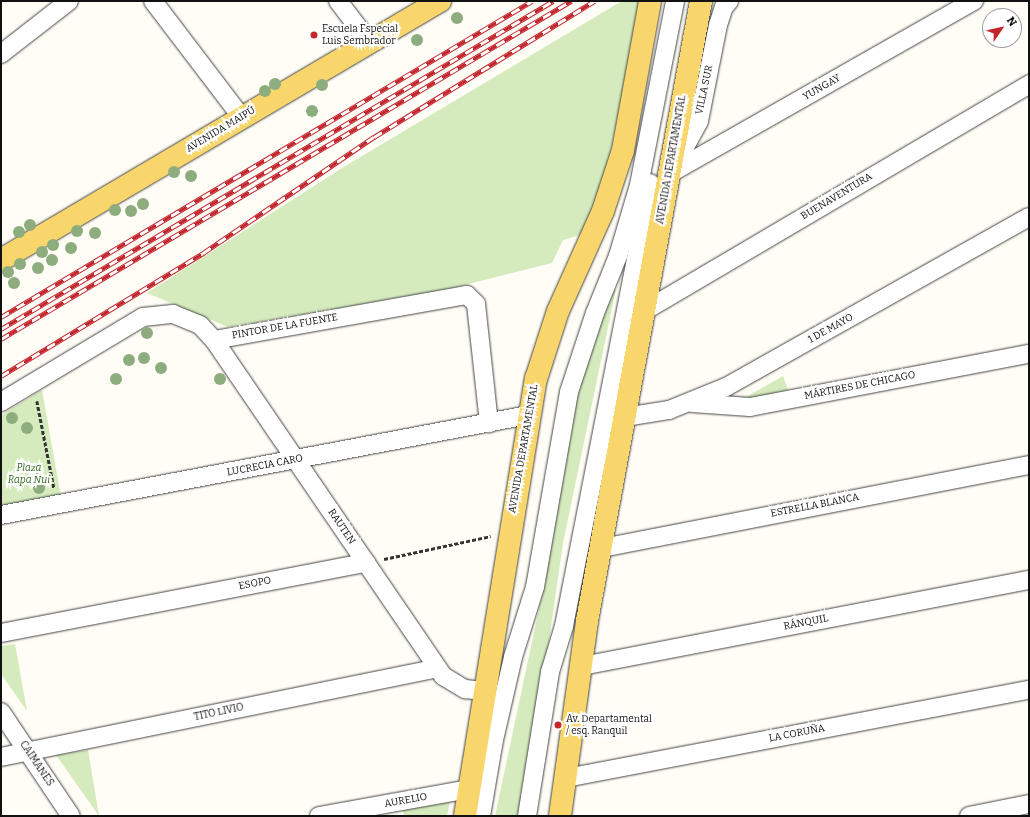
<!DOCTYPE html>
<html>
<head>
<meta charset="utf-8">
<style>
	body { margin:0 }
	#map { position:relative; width:1030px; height:817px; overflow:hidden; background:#fffdf5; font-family:Bitter,serif }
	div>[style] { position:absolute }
	.green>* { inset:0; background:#d5ebbd }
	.path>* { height:2.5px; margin-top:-1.25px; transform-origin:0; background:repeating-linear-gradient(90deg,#333 0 4px,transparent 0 6px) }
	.roads { filter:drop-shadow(0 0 1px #444) drop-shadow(0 0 1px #444) }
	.minor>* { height:18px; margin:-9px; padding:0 9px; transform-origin:9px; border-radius:9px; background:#fff }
	.major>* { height:22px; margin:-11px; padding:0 11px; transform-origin:11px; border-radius:11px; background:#f9d66b }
	.rail>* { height:4.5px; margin-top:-2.25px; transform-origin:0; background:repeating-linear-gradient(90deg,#fff 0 9px,#c4262e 0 18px); box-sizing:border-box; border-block:1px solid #c4262e }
	.trees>* { width:12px; height:12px; margin:-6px; border-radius:50%; background:#8dad7f }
	.dots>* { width:11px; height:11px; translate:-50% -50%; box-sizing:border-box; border:2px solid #fff; border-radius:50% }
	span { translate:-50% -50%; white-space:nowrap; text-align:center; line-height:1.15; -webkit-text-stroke:4px #fff; paint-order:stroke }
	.poi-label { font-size:10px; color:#111 }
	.left { translate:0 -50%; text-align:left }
	.street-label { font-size:10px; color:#111 }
	.park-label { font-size:10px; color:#2f6b1f; font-style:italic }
	.frame { position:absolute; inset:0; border:2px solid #111; pointer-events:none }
	.north { position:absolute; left:982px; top:8px; width:40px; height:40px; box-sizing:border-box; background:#fff; border:1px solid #a0a0a0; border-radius:50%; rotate:56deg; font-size:11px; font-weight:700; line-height:16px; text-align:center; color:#111 }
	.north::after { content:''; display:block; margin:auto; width:14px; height:18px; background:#c4262e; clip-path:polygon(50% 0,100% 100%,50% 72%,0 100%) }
</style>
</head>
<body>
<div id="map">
	<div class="green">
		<div style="clip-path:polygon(622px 1px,642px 1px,605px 177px,580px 235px,563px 240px,552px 263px,445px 290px,228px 327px,147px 293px,342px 168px)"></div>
		<div style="clip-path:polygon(616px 289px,563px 543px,524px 816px,495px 816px,540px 604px,571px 414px,604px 305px)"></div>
		<div style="clip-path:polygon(783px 376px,790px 395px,739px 401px)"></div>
		<div style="clip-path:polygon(42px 390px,61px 497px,1px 507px,1px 415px)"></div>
		<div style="clip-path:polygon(15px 644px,27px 711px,1px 674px,1px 646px)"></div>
		<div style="clip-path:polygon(88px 750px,99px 816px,56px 755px)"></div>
		<div style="clip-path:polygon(451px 796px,447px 816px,404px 816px,402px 805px)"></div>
	</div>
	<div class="path">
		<div style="left:37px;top:401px;width:89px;rotate:78.9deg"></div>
		<div style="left:384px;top:559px;width:109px;rotate:-12.1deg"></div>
	</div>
	<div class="roads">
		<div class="minor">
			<div style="left:153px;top:1px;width:147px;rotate:52.7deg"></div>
			<div style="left:338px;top:1px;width:53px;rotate:52.7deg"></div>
			<div style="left:1px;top:54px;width:86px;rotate:-37.9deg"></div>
			<div style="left:672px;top:171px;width:57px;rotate:-61.6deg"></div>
			<div style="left:699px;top:121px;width:98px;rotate:-78.8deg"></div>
			<div style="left:718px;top:25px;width:19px;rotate:-72deg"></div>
			<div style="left:724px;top:7px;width:8px;rotate:-50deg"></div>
			<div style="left:669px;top:174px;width:351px;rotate:-29.6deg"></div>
			<div style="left:646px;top:310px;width:445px;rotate:-30.5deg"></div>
			<div style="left:214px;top:340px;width:257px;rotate:-10.1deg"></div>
			<div style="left:467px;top:295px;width:13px;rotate:45deg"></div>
			<div style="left:476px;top:304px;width:120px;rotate:83.8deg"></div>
			<div style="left:1px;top:402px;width:165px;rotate:-30.9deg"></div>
			<div style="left:143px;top:317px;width:30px;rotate:-6deg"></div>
			<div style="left:173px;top:314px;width:29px;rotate:22deg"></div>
			<div style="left:200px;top:325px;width:21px;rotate:47deg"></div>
			<div style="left:214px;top:340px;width:407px;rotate:55.7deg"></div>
			<div style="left:443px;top:676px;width:26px;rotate:31deg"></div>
			<div style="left:465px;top:689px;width:19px;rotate:6deg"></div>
			<div style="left:692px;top:403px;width:58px;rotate:3.9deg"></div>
			<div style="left:750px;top:407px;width:284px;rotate:-10.8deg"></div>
			<div style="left:625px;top:417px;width:45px;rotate:-9deg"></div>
			<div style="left:669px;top:410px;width:61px;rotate:-22deg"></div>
			<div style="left:726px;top:387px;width:347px;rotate:-29.3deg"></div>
			<div style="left:1px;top:515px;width:536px;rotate:-10.74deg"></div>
			<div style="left:602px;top:548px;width:435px;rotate:-11deg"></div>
			<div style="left:1px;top:633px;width:372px;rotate:-10.9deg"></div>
			<div style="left:582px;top:666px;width:455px;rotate:-10.9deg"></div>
			<div style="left:1px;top:712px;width:125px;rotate:56.1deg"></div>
			<div style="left:1px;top:757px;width:445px;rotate:-11.5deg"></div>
			<div style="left:566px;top:778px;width:471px;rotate:-10.8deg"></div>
			<div style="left:319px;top:816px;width:152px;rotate:-10.2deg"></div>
			<div style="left:481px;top:816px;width:77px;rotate:-80.3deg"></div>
			<div style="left:494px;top:740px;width:85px;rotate:-77.1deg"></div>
			<div style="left:513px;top:657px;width:73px;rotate:-72.6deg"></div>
			<div style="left:535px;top:587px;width:198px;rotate:-80.1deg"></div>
			<div style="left:569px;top:392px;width:83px;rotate:-71.8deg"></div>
			<div style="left:595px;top:313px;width:61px;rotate:-68deg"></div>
			<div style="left:618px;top:256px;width:74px;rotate:-73.5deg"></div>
			<div style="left:639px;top:185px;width:187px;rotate:-78.9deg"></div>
			<div style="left:527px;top:816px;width:146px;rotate:-80.9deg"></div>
			<div style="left:550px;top:672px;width:48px;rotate:-73.1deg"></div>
			<div style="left:564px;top:626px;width:451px;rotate:-78.9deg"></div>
			<div style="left:969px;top:816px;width:61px;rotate:-11.3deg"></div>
		</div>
		<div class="major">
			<div style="left:1px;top:260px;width:510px;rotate:-30.54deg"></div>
			<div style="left:465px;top:816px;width:443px;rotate:-80.8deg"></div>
			<div style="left:536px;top:379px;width:71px;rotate:-72.1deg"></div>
			<div style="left:558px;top:311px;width:110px;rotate:-65.8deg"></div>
			<div style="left:603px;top:211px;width:64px;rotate:-71.8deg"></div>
			<div style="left:623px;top:150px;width:151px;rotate:-79.7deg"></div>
			<div style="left:560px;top:816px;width:197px;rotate:-82.1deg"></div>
			<div style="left:587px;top:621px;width:630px;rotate:-79.58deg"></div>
		</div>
	</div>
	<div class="rail">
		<div style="left:1px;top:317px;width:618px;rotate:-30.76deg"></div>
		<div style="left:1px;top:329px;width:642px;rotate:-30.72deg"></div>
		<div style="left:1px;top:339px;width:663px;rotate:-30.67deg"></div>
		<div style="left:1px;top:376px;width:237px;rotate:-31.3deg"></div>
		<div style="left:203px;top:253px;width:207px;rotate:-34.2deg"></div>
		<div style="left:374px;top:137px;width:259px;rotate:-31.7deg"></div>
	</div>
	<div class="trees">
		<div style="left:457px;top:18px"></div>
		<div style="left:417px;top:40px"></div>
		<div style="left:275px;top:84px"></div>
		<div style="left:322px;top:85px"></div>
		<div style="left:265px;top:91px"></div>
		<div style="left:312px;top:111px"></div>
		<div style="left:174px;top:172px"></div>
		<div style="left:191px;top:176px"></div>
		<div style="left:143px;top:204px"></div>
		<div style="left:115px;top:210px"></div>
		<div style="left:131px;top:211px"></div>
		<div style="left:30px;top:225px"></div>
		<div style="left:77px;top:231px"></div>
		<div style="left:19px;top:232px"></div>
		<div style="left:95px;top:233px"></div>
		<div style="left:53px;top:245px"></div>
		<div style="left:71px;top:248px"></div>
		<div style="left:42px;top:252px"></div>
		<div style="left:52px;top:260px"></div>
		<div style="left:20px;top:264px"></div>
		<div style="left:38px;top:268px"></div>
		<div style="left:8px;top:272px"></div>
		<div style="left:14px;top:283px"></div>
		<div style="left:147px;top:333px"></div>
		<div style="left:144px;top:358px"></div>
		<div style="left:129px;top:360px"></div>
		<div style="left:161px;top:368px"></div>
		<div style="left:116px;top:379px"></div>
		<div style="left:220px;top:379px"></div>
		<div style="left:12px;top:418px"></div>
		<div style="left:27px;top:428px"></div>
		<div style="left:36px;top:471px"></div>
		<div style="left:39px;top:488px"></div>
	</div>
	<div class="dots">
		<div style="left:314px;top:35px;background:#c4262e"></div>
		<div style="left:558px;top:725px;background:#c4262e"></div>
	</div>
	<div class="poi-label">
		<span class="left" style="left:322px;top:35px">Escuela Especial<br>Luis Sembrador</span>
		<span class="left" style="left:566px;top:725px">Av. Departamental<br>/ esq. Ranquil</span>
	</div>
	<div class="street-label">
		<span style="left:822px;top:88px;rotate:-30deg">YUNGAY</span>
		<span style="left:705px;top:90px;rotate:-78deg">VILLA SUR</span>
		<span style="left:221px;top:130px;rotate:-31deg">AVENIDA MAIPÚ</span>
		<span style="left:672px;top:160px;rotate:-80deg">AVENIDA DEPARTAMENTAL</span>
		<span style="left:837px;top:197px;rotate:-31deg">BUENAVENTURA</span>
		<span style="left:285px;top:327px;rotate:-10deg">PINTOR DE LA FUENTE</span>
		<span style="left:831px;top:329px;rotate:-29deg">1 DE MAYO</span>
		<span style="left:860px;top:386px;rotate:-11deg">MÁRTIRES DE CHICAGO</span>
		<span style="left:524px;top:449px;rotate:-80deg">AVENIDA DEPARTAMENTAL</span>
		<span style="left:265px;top:466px;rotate:-11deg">LUCRECIA CARO</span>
		<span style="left:815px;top:506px;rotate:-11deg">ESTRELLA BLANCA</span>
		<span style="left:341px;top:527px;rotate:56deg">RAUTEN</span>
		<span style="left:255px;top:584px;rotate:-11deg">ESOPO</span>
		<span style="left:806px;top:623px;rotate:-11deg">RÁNQUIL</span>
		<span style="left:219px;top:713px;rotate:-12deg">TITO LIVIO</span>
		<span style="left:797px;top:734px;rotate:-11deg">LA CORUÑA</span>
		<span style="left:36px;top:764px;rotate:56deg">CAIMANES</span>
		<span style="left:406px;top:801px;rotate:-10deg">AURELIO</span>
	</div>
	<div class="park-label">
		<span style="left:29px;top:474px">Plaza<br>Rapa Nui</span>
	</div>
	<div class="frame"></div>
	<div class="north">N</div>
</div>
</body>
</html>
